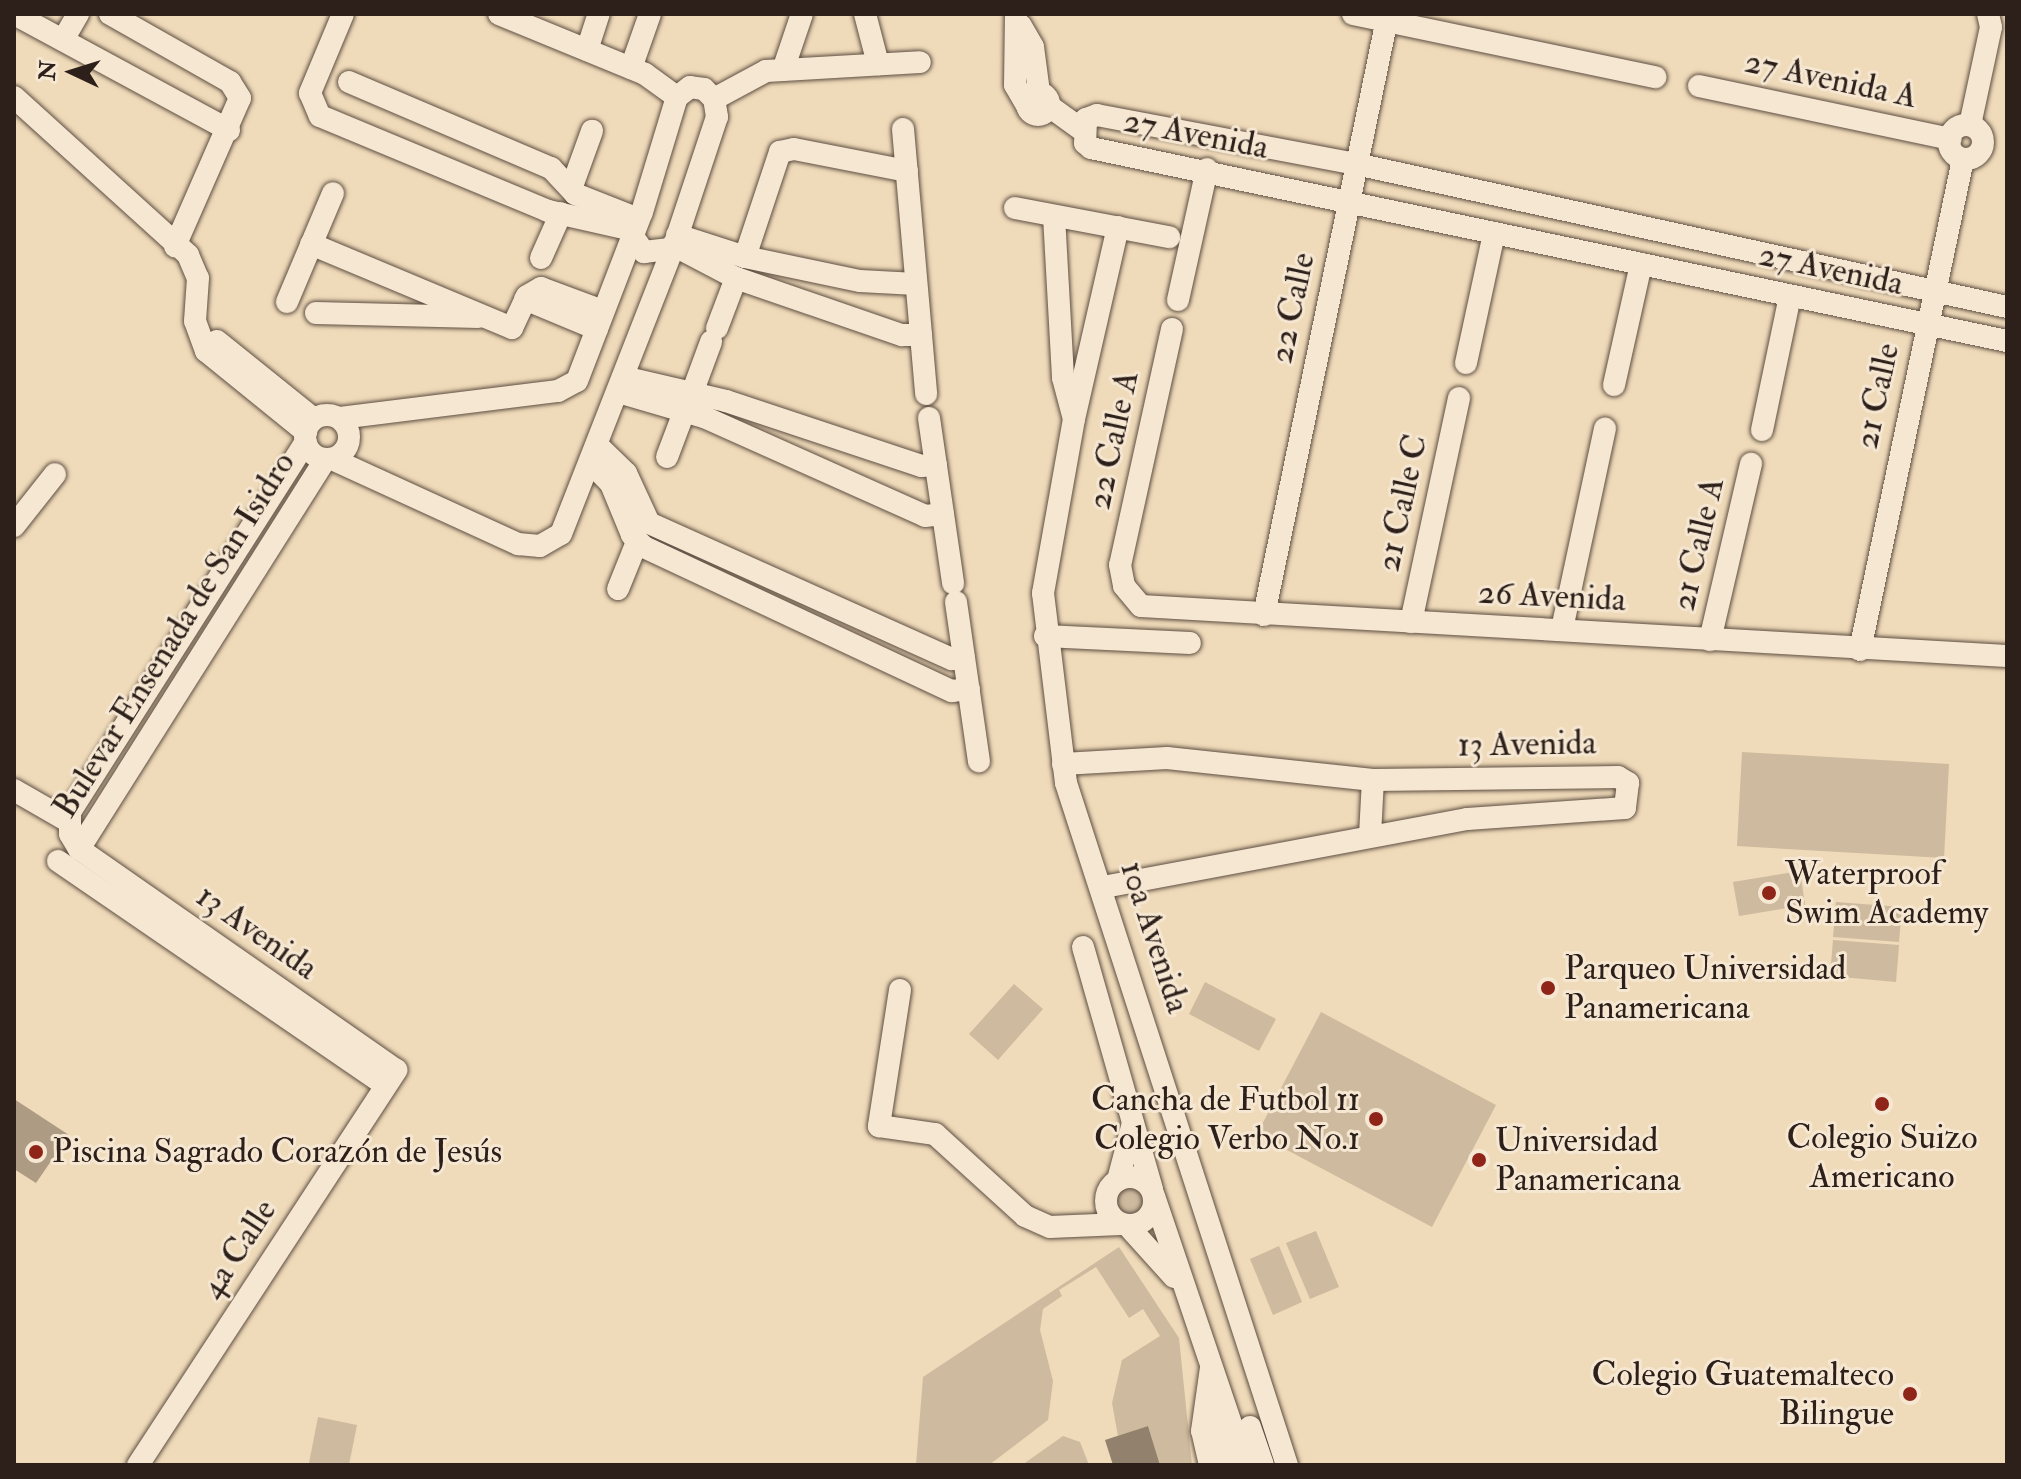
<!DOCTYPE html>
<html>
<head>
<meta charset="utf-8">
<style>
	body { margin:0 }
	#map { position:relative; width:2021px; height:1479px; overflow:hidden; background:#efdab9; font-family:"IM FELL Double Pica",serif }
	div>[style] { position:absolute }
	.green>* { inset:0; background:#ceba9e }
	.round { border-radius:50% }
	.water>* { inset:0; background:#ad9b83 }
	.building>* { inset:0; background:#92816d }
	.roads { filter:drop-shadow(0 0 2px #5e4e42) drop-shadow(0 0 2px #5e4e42) }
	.minor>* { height:22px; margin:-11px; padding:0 11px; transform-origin:11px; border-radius:11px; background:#f5e7d2 }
	.minor>.ring { margin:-11px; padding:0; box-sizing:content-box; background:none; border:22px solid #f5e7d2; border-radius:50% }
	.dots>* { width:22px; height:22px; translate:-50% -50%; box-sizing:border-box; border:4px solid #f5e7d2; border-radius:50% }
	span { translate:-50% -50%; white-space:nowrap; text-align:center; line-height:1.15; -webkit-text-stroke:6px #f5e7d2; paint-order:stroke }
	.street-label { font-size:34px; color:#2d201a }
	.poi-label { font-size:34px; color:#2d201a }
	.left { translate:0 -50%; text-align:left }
	.right { translate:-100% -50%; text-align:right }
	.frame { position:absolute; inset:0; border:16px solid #2d201a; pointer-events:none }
	.north { position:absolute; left:32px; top:32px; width:80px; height:80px; -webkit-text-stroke:6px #f5e7d2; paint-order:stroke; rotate:274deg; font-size:22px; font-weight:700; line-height:32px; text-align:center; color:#2d201a }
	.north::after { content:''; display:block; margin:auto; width:28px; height:36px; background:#2d201a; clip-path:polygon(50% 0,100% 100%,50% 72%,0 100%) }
</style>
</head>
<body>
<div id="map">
	<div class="green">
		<div style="clip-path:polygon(1742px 752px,1949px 764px,1944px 858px,1737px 846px)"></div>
		<div style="clip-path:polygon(1800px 871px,1805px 905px,1739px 916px,1733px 882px)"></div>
		<div style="clip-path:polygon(1836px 902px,1902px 907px,1899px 942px,1833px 937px)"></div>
		<div style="clip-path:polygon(1833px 940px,1899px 945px,1896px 982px,1830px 976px)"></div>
		<div style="clip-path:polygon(1205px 982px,1276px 1019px,1259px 1051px,1189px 1014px)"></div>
		<div style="clip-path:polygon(1014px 984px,1043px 1009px,998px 1060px,969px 1034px)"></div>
		<div style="clip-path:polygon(1321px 1012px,1496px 1105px,1432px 1227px,1257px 1134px)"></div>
		<div class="round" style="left:1112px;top:1184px;width:34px;height:34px"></div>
		<div style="clip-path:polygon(1316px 1231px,1339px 1287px,1310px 1299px,1286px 1243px)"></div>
		<div style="clip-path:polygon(1279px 1246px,1302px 1302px,1273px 1315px,1250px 1259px)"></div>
		<div style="clip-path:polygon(1119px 1247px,1179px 1338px,1192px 1465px,1160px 1465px,1148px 1426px,1118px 1436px,1112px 1403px,1122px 1360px,1160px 1336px,1143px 1309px,1129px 1318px,1096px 1267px,1059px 1290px,1062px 1296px,1043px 1309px,1040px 1330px,1053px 1381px,1048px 1420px,989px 1465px,916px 1465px,923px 1377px)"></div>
		<div style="clip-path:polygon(318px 1417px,357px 1425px,349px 1465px,309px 1463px)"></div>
		<div style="clip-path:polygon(1063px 1436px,1080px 1442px,1089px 1465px,1022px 1465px)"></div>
	</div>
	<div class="water">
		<div style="clip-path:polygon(14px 1099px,69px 1135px,36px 1183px,14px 1169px)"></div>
	</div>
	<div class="building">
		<div style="clip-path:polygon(1148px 1426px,1160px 1465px,1113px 1465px,1105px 1440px)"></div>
	</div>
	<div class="roads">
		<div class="minor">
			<div style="left:110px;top:14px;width:138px;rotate:29.5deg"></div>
			<div style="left:230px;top:82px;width:19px;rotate:58deg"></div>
			<div style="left:240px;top:98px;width:162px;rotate:113.7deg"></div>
			<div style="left:343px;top:14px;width:86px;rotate:112.7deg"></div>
			<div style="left:310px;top:93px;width:25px;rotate:67deg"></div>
			<div style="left:320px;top:116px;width:247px;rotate:22.6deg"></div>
			<div style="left:548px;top:211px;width:86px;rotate:12.7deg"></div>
			<div style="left:499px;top:14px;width:158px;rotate:22.3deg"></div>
			<div style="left:645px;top:74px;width:39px;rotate:36deg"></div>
			<div style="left:865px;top:14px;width:52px;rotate:75.4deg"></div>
			<div style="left:1016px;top:14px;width:71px;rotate:90.8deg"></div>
			<div style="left:1015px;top:85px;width:24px;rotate:60deg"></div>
			<div style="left:1353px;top:14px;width:309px;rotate:11.8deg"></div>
			<div style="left:18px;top:16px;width:240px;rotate:28.4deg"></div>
			<div style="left:1021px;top:26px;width:24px;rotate:60deg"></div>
			<div style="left:1033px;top:47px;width:45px;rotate:82.4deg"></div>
			<div style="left:63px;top:40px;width:30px;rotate:-60deg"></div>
			<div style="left:587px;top:50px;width:38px;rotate:-72deg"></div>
			<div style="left:631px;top:68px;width:57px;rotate:-70.6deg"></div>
			<div style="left:783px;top:70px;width:59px;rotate:-71.3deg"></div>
			<div style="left:349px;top:82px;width:220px;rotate:23.1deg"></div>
			<div style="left:551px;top:168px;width:35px;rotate:47deg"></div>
			<div style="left:575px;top:194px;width:66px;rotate:21.5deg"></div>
			<div style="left:1699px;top:86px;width:257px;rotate:11.9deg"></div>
			<div class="ring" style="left:1027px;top:93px;width:0;height:0"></div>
			<div style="left:14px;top:97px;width:235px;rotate:42.2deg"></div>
			<div style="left:188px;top:255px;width:25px;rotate:67deg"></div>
			<div style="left:198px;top:278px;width:43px;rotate:94deg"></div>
			<div style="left:195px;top:321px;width:32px;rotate:70deg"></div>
			<div style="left:206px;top:351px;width:129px;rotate:39deg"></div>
			<div style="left:714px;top:99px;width:59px;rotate:-28.3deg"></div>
			<div style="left:766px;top:71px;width:154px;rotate:-3.3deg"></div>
			<div style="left:1049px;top:106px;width:44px;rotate:35.8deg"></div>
			<div style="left:1970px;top:125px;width:100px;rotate:-77.9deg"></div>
			<div style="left:1991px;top:27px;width:13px;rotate:-103deg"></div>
			<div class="ring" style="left:1949px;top:125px;width:12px;height:12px"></div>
			<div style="left:903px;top:129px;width:266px;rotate:85deg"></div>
			<div style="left:571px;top:189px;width:62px;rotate:-70.1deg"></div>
			<div style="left:1015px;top:208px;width:157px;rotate:10.7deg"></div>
			<div style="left:1054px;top:216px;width:162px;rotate:86.8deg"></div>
			<div style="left:1063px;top:378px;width:42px;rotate:75deg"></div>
			<div style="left:1074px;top:419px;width:197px;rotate:-77.1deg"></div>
			<div style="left:632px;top:235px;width:21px;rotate:55deg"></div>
			<div style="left:644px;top:252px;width:26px;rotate:-7deg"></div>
			<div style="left:677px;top:235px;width:71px;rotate:17.9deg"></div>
			<div style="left:745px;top:257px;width:117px;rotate:11.8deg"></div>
			<div style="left:860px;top:281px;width:56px;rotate:3.1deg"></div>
			<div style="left:311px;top:244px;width:218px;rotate:22.7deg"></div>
			<div style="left:512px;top:328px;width:35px;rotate:-65deg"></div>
			<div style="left:527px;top:296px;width:16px;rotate:-30deg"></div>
			<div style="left:541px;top:288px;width:66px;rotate:20.4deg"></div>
			<div style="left:673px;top:245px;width:71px;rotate:27.6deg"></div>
			<div style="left:736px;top:278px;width:176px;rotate:19deg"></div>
			<div style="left:902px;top:335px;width:19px"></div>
			<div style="left:745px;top:257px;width:111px;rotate:-71.6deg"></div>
			<div style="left:780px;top:152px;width:14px;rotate:-12deg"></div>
			<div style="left:794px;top:149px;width:115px;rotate:11deg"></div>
			<div style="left:541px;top:258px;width:49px;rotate:-66deg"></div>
			<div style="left:525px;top:299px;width:78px;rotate:22.6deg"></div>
			<div style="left:1178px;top:300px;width:134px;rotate:-77.5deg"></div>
			<div style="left:287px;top:302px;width:118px;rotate:-67.1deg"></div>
			<div style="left:2007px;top:307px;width:667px;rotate:-167.61deg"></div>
			<div style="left:1356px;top:164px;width:264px;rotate:-169.3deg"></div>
			<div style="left:1097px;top:115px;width:12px;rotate:160deg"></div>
			<div style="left:1086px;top:119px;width:24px;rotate:92deg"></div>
			<div style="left:1085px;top:143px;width:8px;rotate:40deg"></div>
			<div style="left:1091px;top:148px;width:936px;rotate:11.9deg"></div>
			<div style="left:316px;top:313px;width:162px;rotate:1.4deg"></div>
			<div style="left:717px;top:328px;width:53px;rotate:-69.2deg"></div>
			<div style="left:1172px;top:329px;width:242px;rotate:102.4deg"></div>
			<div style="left:1120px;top:565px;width:21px;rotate:79deg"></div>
			<div style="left:1124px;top:586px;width:26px;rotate:50deg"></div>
			<div style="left:1141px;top:606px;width:867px;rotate:3.3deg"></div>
			<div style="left:217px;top:341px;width:124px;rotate:38.8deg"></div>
			<div style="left:1466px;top:363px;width:133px;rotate:-77.8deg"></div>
			<div style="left:623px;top:377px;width:106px;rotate:13.1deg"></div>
			<div style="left:726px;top:401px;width:206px;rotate:18.4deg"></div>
			<div style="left:921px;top:466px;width:15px;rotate:-4deg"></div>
			<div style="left:1614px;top:385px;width:124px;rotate:-77.4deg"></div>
			<div style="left:618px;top:392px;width:90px;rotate:16.2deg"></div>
			<div style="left:704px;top:417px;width:242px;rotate:24.1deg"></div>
			<div style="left:925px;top:516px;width:18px;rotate:-6deg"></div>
			<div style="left:691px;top:396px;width:58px;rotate:-69.7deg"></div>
			<div class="ring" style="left:305px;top:415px;width:22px;height:22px"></div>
			<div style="left:340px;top:418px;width:220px;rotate:-7.1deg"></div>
			<div style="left:558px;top:391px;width:21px;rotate:-28deg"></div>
			<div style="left:577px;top:381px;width:181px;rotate:-69deg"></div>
			<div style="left:642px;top:212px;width:120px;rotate:-73.1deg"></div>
			<div style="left:929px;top:418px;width:167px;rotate:81.7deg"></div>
			<div style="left:1074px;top:419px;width:177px;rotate:100.1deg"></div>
			<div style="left:1043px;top:593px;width:191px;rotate:83.1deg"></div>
			<div style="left:1066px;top:783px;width:717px;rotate:72.05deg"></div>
			<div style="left:1762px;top:430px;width:137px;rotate:-78.2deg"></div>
			<div style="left:598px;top:446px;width:39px;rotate:44deg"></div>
			<div style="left:626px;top:473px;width:55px;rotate:65.3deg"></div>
			<div style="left:649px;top:523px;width:332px;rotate:24.2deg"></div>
			<div style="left:952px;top:659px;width:12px;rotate:-5deg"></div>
			<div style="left:667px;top:457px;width:48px;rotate:-69.3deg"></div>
			<div style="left:332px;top:459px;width:205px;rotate:24.6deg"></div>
			<div style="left:518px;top:544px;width:22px;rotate:5deg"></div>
			<div style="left:540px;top:546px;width:24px;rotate:-30deg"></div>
			<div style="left:561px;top:534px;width:316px;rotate:-68.6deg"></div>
			<div style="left:676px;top:240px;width:130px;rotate:-71.6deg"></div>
			<div style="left:717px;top:117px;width:18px;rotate:-99deg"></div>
			<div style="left:714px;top:99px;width:14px;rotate:-135deg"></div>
			<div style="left:704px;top:89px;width:14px;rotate:-172deg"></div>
			<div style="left:690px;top:87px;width:16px;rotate:142deg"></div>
			<div style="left:590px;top:462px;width:30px;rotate:46deg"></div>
			<div style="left:611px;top:484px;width:55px;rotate:67.6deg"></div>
			<div style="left:632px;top:535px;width:17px;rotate:45deg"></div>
			<div style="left:644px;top:547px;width:340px;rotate:25.1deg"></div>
			<div style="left:952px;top:691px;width:17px;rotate:-7deg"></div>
			<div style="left:14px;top:526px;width:66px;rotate:-51.7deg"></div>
			<div style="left:618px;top:589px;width:51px;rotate:-68deg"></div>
			<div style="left:956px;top:602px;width:161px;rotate:81.8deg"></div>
			<div style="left:1264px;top:615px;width:614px;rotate:-78.34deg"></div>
			<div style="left:1411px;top:622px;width:229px;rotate:-77.9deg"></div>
			<div style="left:1562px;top:629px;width:205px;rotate:-77.9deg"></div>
			<div style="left:1045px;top:636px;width:145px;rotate:2.8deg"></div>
			<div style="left:1710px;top:640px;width:181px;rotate:-76.9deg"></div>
			<div style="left:1860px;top:650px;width:502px;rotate:-78.15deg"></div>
			<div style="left:1063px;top:764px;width:104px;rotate:-3.3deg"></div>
			<div style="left:1167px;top:758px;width:207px;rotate:6.1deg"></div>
			<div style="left:1373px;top:780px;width:245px;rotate:-0.7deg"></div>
			<div style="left:1618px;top:777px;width:12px;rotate:31deg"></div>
			<div style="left:1628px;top:783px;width:25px;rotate:97deg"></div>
			<div style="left:1625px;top:808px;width:158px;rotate:176deg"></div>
			<div style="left:1467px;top:819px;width:369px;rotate:169.4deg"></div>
			<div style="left:14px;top:790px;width:62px;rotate:29.9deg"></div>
			<div style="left:1370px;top:835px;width:55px;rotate:-86.9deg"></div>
			<div style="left:79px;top:849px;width:460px;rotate:-57.7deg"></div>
			<div style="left:58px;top:861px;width:396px;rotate:34.4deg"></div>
			<div style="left:1083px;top:947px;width:253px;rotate:74.1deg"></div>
			<div style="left:900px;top:990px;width:138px;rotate:98.8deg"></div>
			<div style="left:879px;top:1126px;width:57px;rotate:8.1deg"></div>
			<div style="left:935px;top:1134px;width:122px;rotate:42.3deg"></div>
			<div style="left:1025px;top:1216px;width:27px;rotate:24deg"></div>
			<div style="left:1050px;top:1227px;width:71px;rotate:-2.4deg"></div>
			<div class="ring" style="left:1106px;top:1177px;width:26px;height:26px"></div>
			<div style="left:1118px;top:1180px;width:59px;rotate:-75.3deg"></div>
			<div style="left:1154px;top:1196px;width:284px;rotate:71.3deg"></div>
			<div style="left:1127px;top:1225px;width:70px;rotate:47.9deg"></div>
			<div style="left:1209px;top:1405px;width:62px;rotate:75.1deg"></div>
			<div style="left:1250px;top:1427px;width:40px;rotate:71.1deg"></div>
			<div style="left:138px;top:1465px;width:472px;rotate:-56.8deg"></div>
			<div style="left:396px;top:1070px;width:386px;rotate:-145.1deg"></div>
			<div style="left:79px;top:849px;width:17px;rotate:-121deg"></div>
			<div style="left:70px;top:834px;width:22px;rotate:-90deg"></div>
			<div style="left:70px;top:812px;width:439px;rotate:-57.5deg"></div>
			<div style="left:1210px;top:1465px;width:35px;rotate:-103deg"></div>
			<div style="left:1202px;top:1431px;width:64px;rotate:-81.9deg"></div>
		</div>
	</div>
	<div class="dots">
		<div style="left:1769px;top:893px;background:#8f2418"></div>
		<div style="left:1548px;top:988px;background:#8f2418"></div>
		<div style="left:1882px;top:1104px;background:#8f2418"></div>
		<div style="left:1376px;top:1119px;background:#8f2418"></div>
		<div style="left:36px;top:1152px;background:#8f2418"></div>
		<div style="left:1479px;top:1160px;background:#8f2418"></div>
		<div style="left:1910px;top:1394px;background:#8f2418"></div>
	</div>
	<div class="street-label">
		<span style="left:1831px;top:79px;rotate:12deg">27 Avenida A</span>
		<span style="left:1196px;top:134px;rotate:11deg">27 Avenida</span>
		<span style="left:1831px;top:269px;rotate:12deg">27 Avenida</span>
		<span style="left:1292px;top:308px;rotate:-78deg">22 Calle</span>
		<span style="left:1877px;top:396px;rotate:-78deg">21 Calle</span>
		<span style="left:1113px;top:440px;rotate:-78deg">22 Calle A</span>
		<span style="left:1402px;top:503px;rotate:-78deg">21 Calle C</span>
		<span style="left:1698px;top:544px;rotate:-77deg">21 Calle A</span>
		<span style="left:1552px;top:596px;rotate:3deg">26 Avenida</span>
		<span style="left:174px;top:635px;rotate:-58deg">Bulevar Ensenada de San Isidro</span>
		<span style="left:1527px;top:744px;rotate:-1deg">13 Avenida</span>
		<span style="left:257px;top:932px;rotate:35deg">13 Avenida</span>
		<span style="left:1155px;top:937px;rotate:72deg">10a Avenida</span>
		<span style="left:238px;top:1249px;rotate:-57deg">4a Calle</span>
	</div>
	<div class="poi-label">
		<span class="left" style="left:1785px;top:893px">Waterproof<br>Swim Academy</span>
		<span class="left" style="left:1564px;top:988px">Parqueo Universidad<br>Panamericana</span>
		<span class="right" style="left:1360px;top:1119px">Cancha de Futbol 11<br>Colegio Verbo No.1</span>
		<span style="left:1882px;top:1157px">Colegio Suizo<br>Americano</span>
		<span class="left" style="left:1495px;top:1160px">Universidad<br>Panamericana</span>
		<span class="left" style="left:52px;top:1152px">Piscina Sagrado Corazón de Jesús</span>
		<span class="right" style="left:1894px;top:1394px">Colegio Guatemalteco<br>Bilingue</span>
	</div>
	<div class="frame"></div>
	<div class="north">N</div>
</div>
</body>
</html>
